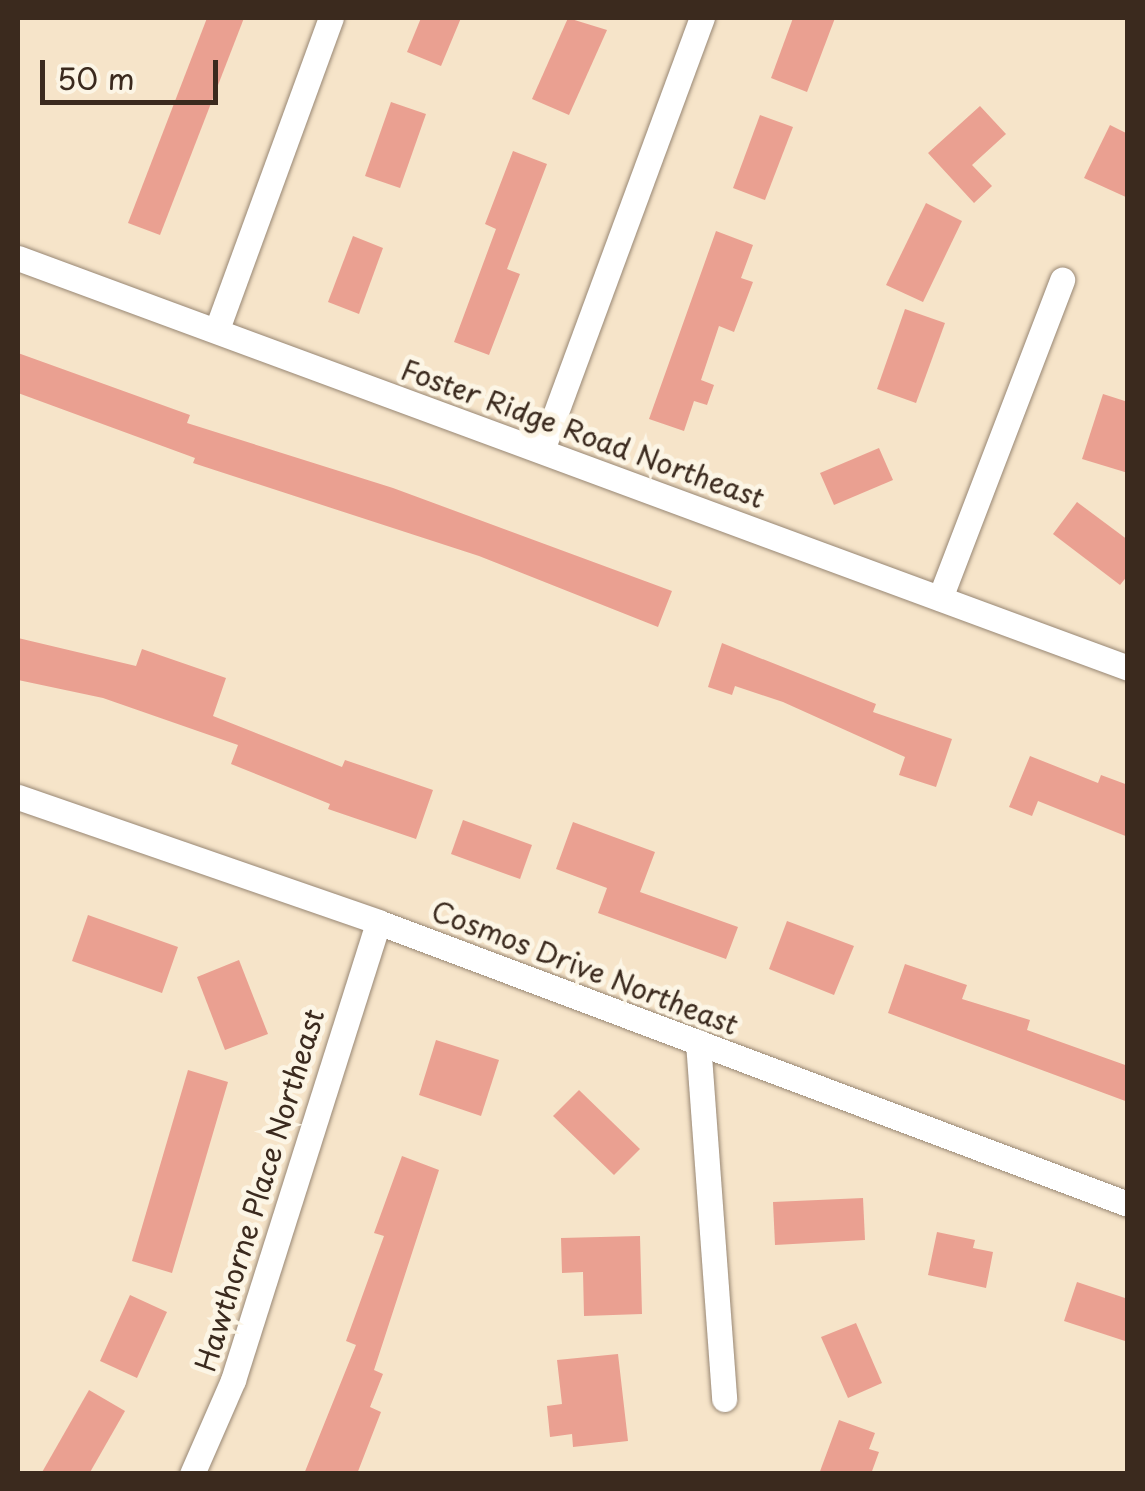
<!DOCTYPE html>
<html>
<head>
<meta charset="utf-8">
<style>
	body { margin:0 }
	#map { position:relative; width:1145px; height:1491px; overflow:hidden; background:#f6e4c9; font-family:"Playpen Sans",sans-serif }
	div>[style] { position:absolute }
	.building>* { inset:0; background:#eaa091 }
	.roads { filter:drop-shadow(0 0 2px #988774) drop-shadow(0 0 2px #988774) }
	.minor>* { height:25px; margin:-12.5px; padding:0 12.5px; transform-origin:12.5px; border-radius:12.5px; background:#fff }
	span { translate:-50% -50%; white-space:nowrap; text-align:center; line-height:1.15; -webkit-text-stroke:10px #fcf5e5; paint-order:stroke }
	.street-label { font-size:28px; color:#3b2a1e }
	.frame { position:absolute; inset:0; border:20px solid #3b2a1e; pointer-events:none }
	.scale { position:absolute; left:40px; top:60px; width:178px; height:45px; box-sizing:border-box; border:5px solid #3b2a1e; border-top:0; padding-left:12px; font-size:30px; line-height:35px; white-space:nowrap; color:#3b2a1e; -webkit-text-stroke:8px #fcf5e5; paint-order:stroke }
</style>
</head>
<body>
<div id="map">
	<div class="building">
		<div style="clip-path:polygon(207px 18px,244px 18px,160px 235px,128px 223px)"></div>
		<div style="clip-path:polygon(421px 18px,461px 18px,441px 66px,407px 52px)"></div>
		<div style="clip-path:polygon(568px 18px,607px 30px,569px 115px,532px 99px)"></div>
		<div style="clip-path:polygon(793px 18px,835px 18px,807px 92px,771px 78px)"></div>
		<div style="clip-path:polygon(391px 102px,426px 114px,400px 188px,365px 176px)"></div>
		<div style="clip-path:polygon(980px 106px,1006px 134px,972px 165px,992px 186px,974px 203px,928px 153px)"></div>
		<div style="clip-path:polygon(760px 115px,793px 127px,765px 200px,733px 188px)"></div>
		<div style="clip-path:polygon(1110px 125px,1128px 134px,1128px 198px,1084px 178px)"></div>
		<div style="clip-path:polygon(513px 151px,547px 164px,507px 269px,520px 274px,489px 355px,454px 342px,496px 229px,485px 224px)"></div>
		<div style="clip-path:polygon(926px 203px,962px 221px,923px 302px,886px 285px)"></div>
		<div style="clip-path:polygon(716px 231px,753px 245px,741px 278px,753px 282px,734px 332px,719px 326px,701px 380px,714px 385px,707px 405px,694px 401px,684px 431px,649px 419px)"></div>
		<div style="clip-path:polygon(353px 236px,383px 248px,359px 314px,328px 302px)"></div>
		<div style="clip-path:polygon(905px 309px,945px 323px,916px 403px,877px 389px)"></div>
		<div style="clip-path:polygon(18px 353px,190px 415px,187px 423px,393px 488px,672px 591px,658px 627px,479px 556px,193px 463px,195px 458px,18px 393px)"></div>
		<div style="clip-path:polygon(1103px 394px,1128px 402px,1128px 473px,1082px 459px)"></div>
		<div style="clip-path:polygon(879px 448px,893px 480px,834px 505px,820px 473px)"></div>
		<div style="clip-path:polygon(1077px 502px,1128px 540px,1128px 575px,1120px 585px,1053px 534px)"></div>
		<div style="clip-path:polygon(18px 638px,136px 666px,142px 649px,226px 678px,213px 716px,342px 767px,345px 760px,433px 790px,416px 839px,328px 809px,330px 804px,231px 764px,238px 745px,103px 698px,18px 680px)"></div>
		<div style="clip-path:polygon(722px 643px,876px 704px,873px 712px,952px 739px,936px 787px,899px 775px,905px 757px,783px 702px,735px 686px,732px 695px,708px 687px)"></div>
		<div style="clip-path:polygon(1030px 756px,1098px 783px,1101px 775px,1128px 785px,1128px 837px,1038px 801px,1032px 816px,1009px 807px)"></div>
		<div style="clip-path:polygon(463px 820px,532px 845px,520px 879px,451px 854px)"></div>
		<div style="clip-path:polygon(573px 822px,655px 852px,640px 892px,738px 927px,726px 959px,598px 913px,607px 888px,556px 869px)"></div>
		<div style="clip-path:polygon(88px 915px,178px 947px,162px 993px,72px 961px)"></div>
		<div style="clip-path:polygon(787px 921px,854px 946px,834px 995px,769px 969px)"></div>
		<div style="clip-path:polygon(239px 960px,268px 1034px,225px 1050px,197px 977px)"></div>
		<div style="clip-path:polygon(905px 964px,967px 985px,962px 999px,1030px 1020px,1027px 1030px,1128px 1066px,1128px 1102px,888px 1013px)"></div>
		<div style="clip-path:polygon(436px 1040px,499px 1060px,481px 1116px,419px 1095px)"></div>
		<div style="clip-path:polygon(188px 1070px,228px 1082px,172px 1273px,132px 1261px)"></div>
		<div style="clip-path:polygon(579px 1090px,640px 1149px,614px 1175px,553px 1116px)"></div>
		<div style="clip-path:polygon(402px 1156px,439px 1170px,374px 1370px,383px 1374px,370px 1407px,381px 1412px,357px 1474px,304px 1474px,356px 1345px,346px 1341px,384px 1236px,374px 1233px)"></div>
		<div style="clip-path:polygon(863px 1198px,865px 1240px,775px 1245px,773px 1202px)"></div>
		<div style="clip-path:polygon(937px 1232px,975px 1240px,973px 1248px,993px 1252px,986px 1288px,928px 1275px)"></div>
		<div style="clip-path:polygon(640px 1236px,642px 1314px,584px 1316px,583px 1272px,562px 1273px,561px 1238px)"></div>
		<div style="clip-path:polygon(1077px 1282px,1128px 1299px,1128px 1342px,1064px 1321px)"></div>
		<div style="clip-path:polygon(130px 1295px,167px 1312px,137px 1378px,100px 1361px)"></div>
		<div style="clip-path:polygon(856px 1323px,882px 1383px,848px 1398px,821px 1337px)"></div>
		<div style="clip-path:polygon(618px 1354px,628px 1441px,573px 1447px,572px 1434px,550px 1437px,547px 1406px,562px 1404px,557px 1360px)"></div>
		<div style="clip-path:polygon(89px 1390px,125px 1411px,89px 1474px,41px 1474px)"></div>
		<div style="clip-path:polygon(839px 1420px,875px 1433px,869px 1449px,879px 1452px,871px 1474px,819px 1474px)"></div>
	</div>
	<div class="roads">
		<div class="minor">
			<div style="left:18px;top:258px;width:1183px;rotate:20.27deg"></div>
			<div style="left:217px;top:329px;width:331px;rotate:-69.9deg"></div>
			<div style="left:542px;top:450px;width:461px;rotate:-69.7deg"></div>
			<div style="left:940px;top:598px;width:341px;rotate:-69deg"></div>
			<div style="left:18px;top:797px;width:381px;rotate:19.1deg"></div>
			<div style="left:378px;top:922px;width:801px;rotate:20.61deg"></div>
			<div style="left:698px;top:1042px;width:358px;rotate:85.8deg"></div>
			<div style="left:192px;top:1474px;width:103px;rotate:-66.4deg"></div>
			<div style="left:233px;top:1380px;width:480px;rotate:-72.4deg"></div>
		</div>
	</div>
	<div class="street-label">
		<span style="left:583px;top:433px;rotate:20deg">Foster Ridge Road Northeast</span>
		<span style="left:585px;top:967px;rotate:21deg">Cosmos Drive Northeast</span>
		<span style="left:259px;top:1190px;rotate:-73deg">Hawthorne Place Northeast</span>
	</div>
	<div class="frame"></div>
	<div class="scale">50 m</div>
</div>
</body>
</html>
